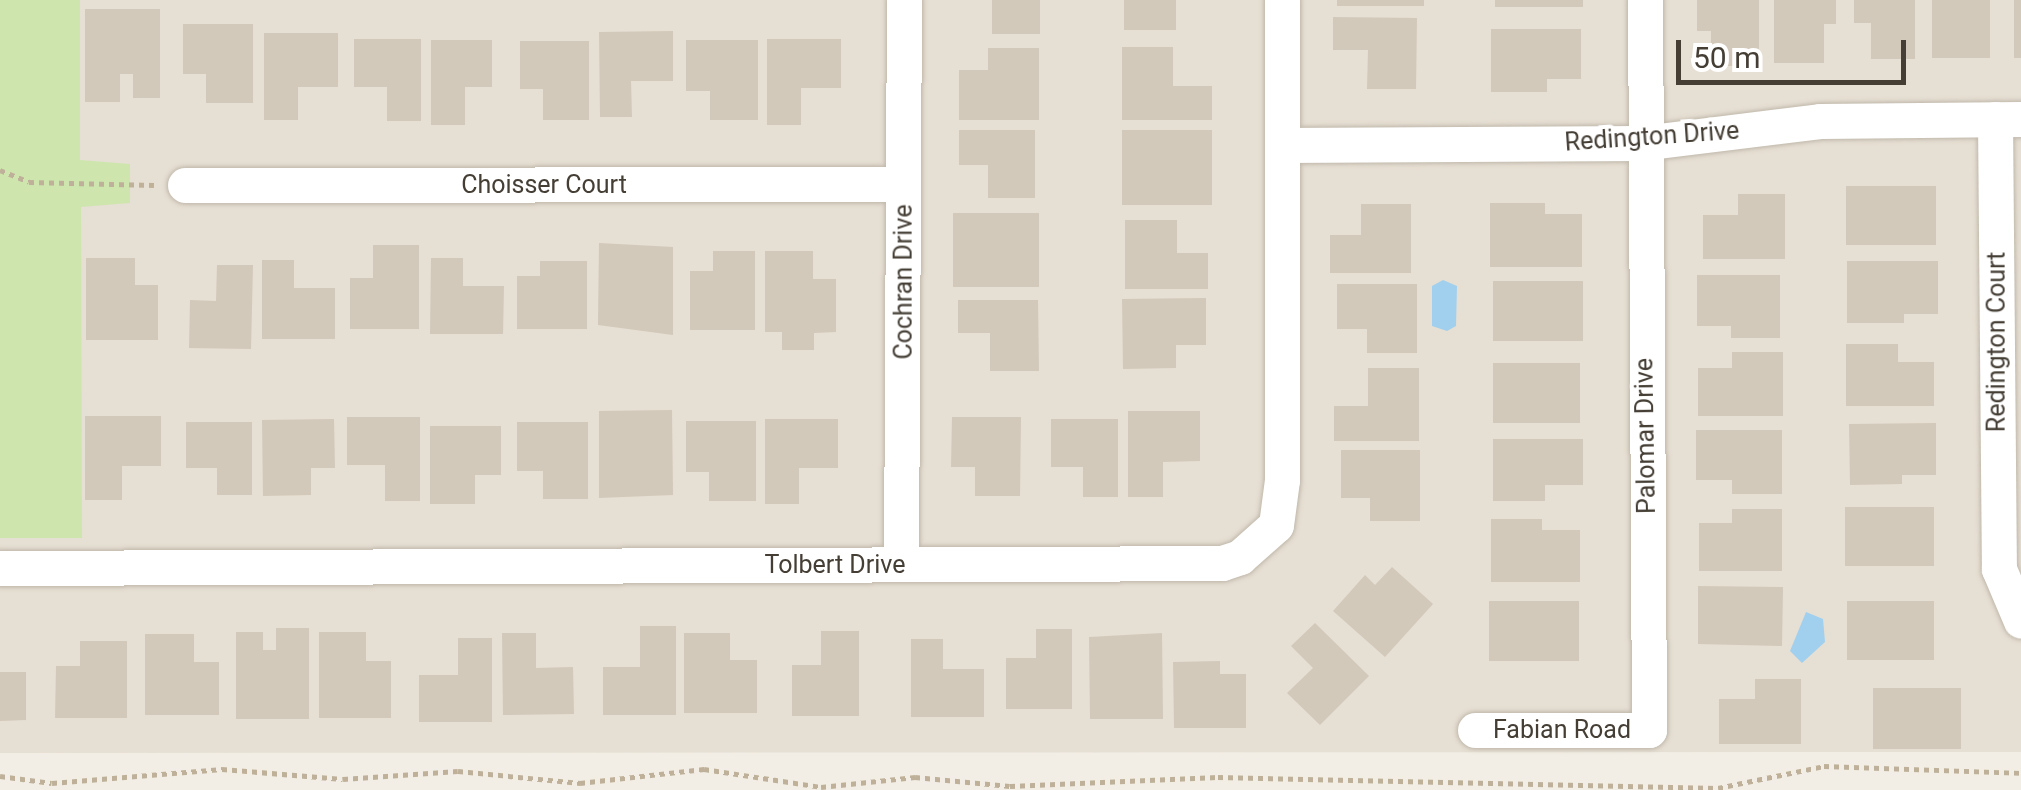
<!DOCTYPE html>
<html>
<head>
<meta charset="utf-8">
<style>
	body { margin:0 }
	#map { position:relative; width:2021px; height:790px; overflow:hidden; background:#f2eee5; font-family:Roboto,sans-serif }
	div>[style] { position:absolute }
	.residential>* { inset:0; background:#e6dfd3 }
	.green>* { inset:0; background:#cee6ae }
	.water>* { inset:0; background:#a1d0ee }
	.building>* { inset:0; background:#d3c9ba }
	.path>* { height:5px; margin-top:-2.5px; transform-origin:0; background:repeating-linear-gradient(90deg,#bfb199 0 5px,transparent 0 10px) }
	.roads { filter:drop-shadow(0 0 2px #c0b8ab) drop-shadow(0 0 2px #c0b8ab) }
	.minor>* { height:35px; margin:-17.5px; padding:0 17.5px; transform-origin:17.5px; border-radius:17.5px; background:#fff }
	span { translate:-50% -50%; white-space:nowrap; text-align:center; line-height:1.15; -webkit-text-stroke:8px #fff; paint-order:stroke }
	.street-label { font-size:25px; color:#443e35 }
	.scale { position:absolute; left:1676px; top:40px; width:230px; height:45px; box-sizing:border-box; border:5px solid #443e35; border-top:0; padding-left:12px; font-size:30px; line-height:35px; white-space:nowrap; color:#443e35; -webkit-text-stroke:8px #fff; paint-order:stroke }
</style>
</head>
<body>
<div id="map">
	<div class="residential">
		<div style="clip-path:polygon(0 0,2021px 0,2021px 752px,0 753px)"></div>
	</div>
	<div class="green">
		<div style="clip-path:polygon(0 0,80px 0,80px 160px,130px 164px,130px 203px,81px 207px,82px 538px,0 538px)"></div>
	</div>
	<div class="water">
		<div style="clip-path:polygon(1443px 280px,1457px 286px,1456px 326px,1447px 331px,1432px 326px,1432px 286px)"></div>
		<div style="clip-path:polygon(1806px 612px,1823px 619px,1825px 642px,1802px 663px,1790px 651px)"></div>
	</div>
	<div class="building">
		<div style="clip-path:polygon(992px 0,1040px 0,1040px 34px,992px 34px)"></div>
		<div style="clip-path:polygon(1124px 0,1176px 0,1176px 30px,1124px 30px)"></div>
		<div style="clip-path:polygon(1337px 0,1424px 0,1424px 6px,1337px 6px)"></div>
		<div style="clip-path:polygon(1495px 0,1583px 0,1583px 7px,1495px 7px)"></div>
		<div style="clip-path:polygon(1697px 0,1759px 0,1759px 66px,1711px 66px,1711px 31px,1697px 31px)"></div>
		<div style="clip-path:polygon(1774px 0,1836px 0,1836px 24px,1824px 24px,1824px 63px,1774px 63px)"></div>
		<div style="clip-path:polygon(1854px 0,1915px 0,1915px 59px,1871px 59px,1871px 23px,1854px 23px)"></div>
		<div style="clip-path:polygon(1932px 0,1990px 0,1990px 58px,1932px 58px)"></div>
		<div style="clip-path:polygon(2014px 0,2021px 0,2021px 58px,2014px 58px)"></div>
		<div style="clip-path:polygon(85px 9px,160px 9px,160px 98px,133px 98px,133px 74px,120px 74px,120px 102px,85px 102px)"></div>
		<div style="clip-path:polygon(1333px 17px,1417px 18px,1416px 89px,1367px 89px,1368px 50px,1333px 50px)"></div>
		<div style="clip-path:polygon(183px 24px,253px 24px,253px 103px,206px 103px,206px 74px,183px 74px)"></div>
		<div style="clip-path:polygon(1491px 29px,1581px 29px,1581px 79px,1547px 79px,1547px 92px,1491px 92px)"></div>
		<div style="clip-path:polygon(673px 31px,673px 81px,631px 81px,632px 117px,600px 117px,599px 32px)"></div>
		<div style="clip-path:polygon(264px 33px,338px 33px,338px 87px,298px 87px,298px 120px,264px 120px)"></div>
		<div style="clip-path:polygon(354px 39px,421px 39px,421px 121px,387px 121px,387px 87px,354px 87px)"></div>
		<div style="clip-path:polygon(767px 39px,841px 39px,841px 88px,801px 88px,801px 125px,767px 125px)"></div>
		<div style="clip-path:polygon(431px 40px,492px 40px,492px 87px,465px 87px,465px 125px,431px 125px)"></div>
		<div style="clip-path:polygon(686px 40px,758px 40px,758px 120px,710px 120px,710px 91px,686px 91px)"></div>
		<div style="clip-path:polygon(520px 41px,589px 41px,589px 120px,543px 120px,543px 89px,520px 89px)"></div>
		<div style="clip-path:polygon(1122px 47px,1173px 47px,1173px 86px,1212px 86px,1212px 120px,1122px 120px)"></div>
		<div style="clip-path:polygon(988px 48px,1039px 48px,1039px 120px,959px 120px,959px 70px,988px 70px)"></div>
		<div style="clip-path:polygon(959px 130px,1035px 130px,1035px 198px,988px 198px,988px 165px,959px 165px)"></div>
		<div style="clip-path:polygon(1122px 130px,1212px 130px,1212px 205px,1122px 205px)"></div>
		<div style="clip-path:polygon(1846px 186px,1936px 186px,1936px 245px,1846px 245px)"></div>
		<div style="clip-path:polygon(1738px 194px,1785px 194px,1785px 259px,1703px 259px,1703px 215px,1738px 215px)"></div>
		<div style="clip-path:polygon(1490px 203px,1545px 203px,1545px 214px,1582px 214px,1582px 267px,1490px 267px)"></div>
		<div style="clip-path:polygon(1361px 204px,1411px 204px,1411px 273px,1330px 273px,1330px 235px,1361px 235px)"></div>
		<div style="clip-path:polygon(953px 213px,1039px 213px,1039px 287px,953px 287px)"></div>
		<div style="clip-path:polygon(1125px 220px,1177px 220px,1177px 253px,1208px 253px,1208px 289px,1125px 289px)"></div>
		<div style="clip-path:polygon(599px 243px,673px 247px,673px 335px,598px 325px)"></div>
		<div style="clip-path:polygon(373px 245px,419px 245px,419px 329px,350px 329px,350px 278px,373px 278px)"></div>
		<div style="clip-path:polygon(713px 251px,755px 251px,755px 330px,690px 330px,690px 271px,713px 271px)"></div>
		<div style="clip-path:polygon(765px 251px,813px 251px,813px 279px,836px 279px,836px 332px,814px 333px,814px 350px,782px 350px,782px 332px,765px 332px)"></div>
		<div style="clip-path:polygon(86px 258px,135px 258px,135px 285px,158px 285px,158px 340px,86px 340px)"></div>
		<div style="clip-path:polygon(431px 258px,463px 258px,463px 286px,504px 286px,503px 334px,430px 334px)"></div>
		<div style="clip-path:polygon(262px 260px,294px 260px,294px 288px,335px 288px,335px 339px,262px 339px)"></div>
		<div style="clip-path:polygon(540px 261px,587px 261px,587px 329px,517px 329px,517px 276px,540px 276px)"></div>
		<div style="clip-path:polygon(1847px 261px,1938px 261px,1938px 314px,1904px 314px,1904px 323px,1847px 323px)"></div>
		<div style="clip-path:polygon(217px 265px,253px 265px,251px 349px,189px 348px,190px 300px,216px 301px)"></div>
		<div style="clip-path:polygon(1697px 275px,1780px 275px,1780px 338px,1731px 338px,1731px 326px,1697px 326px)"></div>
		<div style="clip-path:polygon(1493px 281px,1583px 281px,1583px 341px,1493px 341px)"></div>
		<div style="clip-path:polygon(1337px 284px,1417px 284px,1417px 353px,1367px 353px,1367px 329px,1337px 329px)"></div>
		<div style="clip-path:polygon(1206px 298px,1206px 345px,1176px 345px,1176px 368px,1123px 369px,1122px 299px)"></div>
		<div style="clip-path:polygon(958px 300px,1038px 300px,1039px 371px,990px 371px,990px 333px,958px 333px)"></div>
		<div style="clip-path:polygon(1846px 344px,1898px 344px,1898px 362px,1934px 362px,1934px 406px,1846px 406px)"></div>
		<div style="clip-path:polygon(1732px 352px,1783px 352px,1783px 416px,1698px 416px,1698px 368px,1732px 368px)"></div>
		<div style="clip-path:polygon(1493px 363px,1580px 363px,1580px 423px,1493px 423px)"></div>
		<div style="clip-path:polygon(1368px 368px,1419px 368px,1419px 441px,1334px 441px,1334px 406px,1368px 406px)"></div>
		<div style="clip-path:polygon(672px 410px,673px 495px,599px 498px,599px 411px)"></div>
		<div style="clip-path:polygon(1128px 411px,1200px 411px,1200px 461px,1163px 462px,1163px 497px,1128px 497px)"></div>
		<div style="clip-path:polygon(85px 416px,161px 416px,161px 466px,122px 466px,122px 500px,85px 500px)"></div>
		<div style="clip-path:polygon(347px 417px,420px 417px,420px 501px,385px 501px,385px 465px,347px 465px)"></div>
		<div style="clip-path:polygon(952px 417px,1021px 417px,1020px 496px,975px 496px,975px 467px,951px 467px)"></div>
		<div style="clip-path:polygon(334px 419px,335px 468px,311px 468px,311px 495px,263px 496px,262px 420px)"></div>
		<div style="clip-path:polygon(765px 419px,838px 419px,838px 468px,799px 468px,799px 504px,765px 504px)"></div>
		<div style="clip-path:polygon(1051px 419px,1118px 419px,1118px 497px,1083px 497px,1083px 467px,1051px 467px)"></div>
		<div style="clip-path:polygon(686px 421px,756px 421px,756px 501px,709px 501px,709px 472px,686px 472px)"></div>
		<div style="clip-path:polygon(186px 422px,252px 422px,252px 495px,217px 495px,217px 468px,186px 468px)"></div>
		<div style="clip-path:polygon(517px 422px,588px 422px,588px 499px,543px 499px,543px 471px,517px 471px)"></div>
		<div style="clip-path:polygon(1936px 423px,1936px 475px,1902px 475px,1902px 484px,1850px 485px,1849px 424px)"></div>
		<div style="clip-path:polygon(430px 426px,501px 426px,501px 475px,475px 475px,475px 504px,430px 504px)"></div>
		<div style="clip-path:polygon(1696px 430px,1782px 430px,1782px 494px,1732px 494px,1732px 480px,1696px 480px)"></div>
		<div style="clip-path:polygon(1493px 439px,1583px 439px,1583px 485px,1545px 485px,1545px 501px,1493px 501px)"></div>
		<div style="clip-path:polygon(1341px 450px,1420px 450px,1420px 521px,1370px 521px,1370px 498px,1341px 498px)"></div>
		<div style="clip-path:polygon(1845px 507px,1934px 507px,1934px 566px,1845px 566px)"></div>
		<div style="clip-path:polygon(1732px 509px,1782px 509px,1782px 571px,1699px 571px,1699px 523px,1732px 523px)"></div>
		<div style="clip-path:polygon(1491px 519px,1542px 519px,1542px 530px,1580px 530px,1580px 582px,1491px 582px)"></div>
		<div style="clip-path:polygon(1392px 567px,1433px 604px,1385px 657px,1333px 611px,1365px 575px,1375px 585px)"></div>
		<div style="clip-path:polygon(1698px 586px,1783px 587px,1782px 646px,1698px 644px)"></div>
		<div style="clip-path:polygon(1489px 601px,1579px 601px,1579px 661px,1489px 661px)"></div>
		<div style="clip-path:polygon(1847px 601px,1934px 601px,1934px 660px,1847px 660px)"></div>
		<div style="clip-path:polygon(1315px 623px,1369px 676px,1320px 725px,1287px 693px,1313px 668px,1291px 646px)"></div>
		<div style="clip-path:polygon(640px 626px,676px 626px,676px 715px,603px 715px,603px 667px,640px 667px)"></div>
		<div style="clip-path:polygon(276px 628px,309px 628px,309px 719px,236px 719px,236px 632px,263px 632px,263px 650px,276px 650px)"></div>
		<div style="clip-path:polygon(1036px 629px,1072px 629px,1072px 709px,1006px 709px,1006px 658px,1036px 658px)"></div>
		<div style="clip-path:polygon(821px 631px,859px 631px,859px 716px,792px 716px,792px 665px,821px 665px)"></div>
		<div style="clip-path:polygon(319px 632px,366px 632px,366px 661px,391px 661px,391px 718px,319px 718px)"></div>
		<div style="clip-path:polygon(502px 633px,536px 633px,536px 668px,573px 667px,574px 714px,503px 715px)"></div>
		<div style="clip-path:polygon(684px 633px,730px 633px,730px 660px,757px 660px,757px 713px,684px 713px)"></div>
		<div style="clip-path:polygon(1162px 633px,1163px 719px,1090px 719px,1089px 637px)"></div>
		<div style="clip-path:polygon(145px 634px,194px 634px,194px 662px,219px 662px,219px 715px,145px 715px)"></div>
		<div style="clip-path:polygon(458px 638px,492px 638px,492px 722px,419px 722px,419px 675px,458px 675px)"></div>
		<div style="clip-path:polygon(911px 639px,943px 639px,943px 669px,984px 669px,984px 717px,911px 717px)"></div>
		<div style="clip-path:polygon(80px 641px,127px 641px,127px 718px,55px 718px,56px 666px,80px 666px)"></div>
		<div style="clip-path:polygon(1220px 661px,1220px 674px,1246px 674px,1246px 728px,1174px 728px,1173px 662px)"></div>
		<div style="clip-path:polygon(0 672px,26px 672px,26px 720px,0 721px)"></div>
		<div style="clip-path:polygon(1755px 679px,1801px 679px,1801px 744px,1719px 744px,1719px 699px,1755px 699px)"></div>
		<div style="clip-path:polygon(1873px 688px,1961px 688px,1961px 749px,1873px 749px)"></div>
	</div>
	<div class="path">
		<div style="left:0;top:170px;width:31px;rotate:22deg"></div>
		<div style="left:29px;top:182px;width:125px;rotate:1.4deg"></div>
		<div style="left:0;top:776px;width:52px;rotate:7.7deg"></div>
		<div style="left:52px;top:783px;width:171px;rotate:-4.7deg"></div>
		<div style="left:222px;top:769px;width:121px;rotate:4.7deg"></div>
		<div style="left:343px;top:779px;width:115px;rotate:-4deg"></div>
		<div style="left:458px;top:771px;width:123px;rotate:5.6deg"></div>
		<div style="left:580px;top:783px;width:125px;rotate:-6.4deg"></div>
		<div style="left:704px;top:769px;width:118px;rotate:8.7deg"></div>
		<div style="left:821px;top:787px;width:95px;rotate:-6.1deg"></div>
		<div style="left:915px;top:777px;width:95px;rotate:5.4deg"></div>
		<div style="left:1010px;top:786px;width:208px;rotate:-2.5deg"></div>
		<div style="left:1218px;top:777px;width:500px;rotate:1.26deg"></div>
		<div style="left:1718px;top:788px;width:108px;rotate:-11.7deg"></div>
		<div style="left:1824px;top:766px;width:197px;rotate:2deg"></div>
	</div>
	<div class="roads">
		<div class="minor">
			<div style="left:1995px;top:119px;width:450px;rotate:89.5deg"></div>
			<div style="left:1999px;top:569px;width:56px;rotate:67.1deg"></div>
			<div style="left:1283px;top:145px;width:359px;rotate:-0.3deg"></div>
			<div style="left:1642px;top:143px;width:179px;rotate:-7deg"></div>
			<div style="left:1820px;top:121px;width:201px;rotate:-0.6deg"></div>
			<div style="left:185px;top:185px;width:718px;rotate:-0.08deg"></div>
			<div style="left:901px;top:564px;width:564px;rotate:-89.7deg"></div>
			<div style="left:0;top:568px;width:1222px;rotate:-0.23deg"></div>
			<div style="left:1222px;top:563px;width:19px;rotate:-18deg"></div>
			<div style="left:1240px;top:557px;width:48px;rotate:-41.6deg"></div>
			<div style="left:1276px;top:525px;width:45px;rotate:-82.4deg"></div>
			<div style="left:1282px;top:480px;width:480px;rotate:-90deg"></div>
			<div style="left:1475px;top:730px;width:174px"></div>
			<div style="left:1649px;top:730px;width:730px;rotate:-90.31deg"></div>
		</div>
	</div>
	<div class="street-label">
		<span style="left:1652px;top:137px;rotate:-4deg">Redington Drive</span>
		<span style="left:544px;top:185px">Choisser Court</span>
		<span style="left:904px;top:282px;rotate:-90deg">Cochran Drive</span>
		<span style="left:1997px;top:342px;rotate:-90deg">Redington Court</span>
		<span style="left:1646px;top:436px;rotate:-91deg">Palomar Drive</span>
		<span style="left:835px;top:565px">Tolbert Drive</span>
		<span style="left:1562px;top:730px">Fabian Road</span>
	</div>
	<div class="scale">50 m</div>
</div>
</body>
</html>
